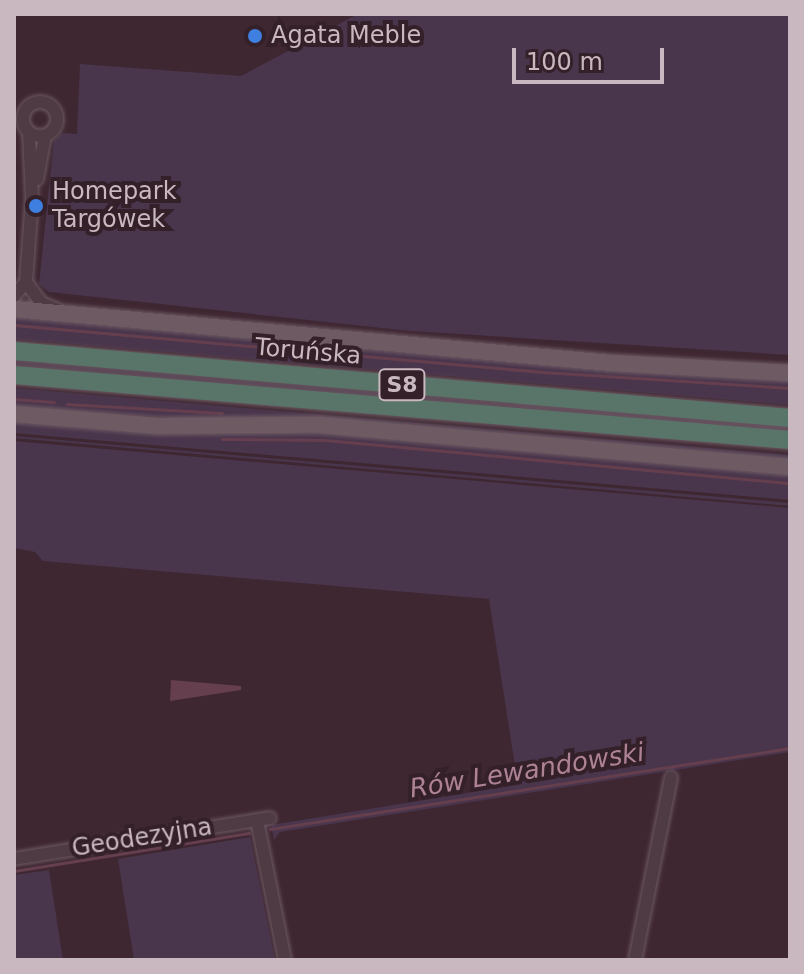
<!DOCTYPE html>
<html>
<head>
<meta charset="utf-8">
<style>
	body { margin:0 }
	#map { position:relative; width:804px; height:974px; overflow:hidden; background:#3f2732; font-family:"DejaVu Sans",sans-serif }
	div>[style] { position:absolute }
	.green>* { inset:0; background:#49354c }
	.water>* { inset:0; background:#663f4f }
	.stream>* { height:3px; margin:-1.5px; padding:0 1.5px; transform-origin:1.5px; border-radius:1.5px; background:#663f4f }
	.roads { filter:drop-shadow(0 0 2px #6c5962) drop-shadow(0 0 2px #6c5962) }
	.minor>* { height:12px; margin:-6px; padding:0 6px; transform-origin:6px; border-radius:6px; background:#4f3b44 }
	.minor>.ring { margin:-6px; padding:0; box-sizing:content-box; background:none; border:12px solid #4f3b44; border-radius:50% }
	.major>* { height:16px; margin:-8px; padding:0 8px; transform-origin:8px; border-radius:8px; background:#6e5a63 }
	.highway>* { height:18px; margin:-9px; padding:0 9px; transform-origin:9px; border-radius:9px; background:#597469 }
	.dots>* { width:22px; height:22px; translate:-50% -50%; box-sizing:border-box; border:4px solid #342029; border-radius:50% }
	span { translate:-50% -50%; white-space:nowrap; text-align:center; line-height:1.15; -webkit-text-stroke:8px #342029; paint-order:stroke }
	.shield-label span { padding:2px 6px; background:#342029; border:2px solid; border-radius:6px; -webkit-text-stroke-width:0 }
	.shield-label { font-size:22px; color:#c9b8bf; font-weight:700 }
	.poi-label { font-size:24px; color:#c9b8bf }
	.left { translate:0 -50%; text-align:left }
	.street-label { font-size:24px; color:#c9b8bf }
	.water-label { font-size:26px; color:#ae8295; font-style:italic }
	.frame { position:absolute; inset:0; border:16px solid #c9b8bf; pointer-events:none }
	.scale { position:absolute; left:512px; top:48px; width:152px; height:36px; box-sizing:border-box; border:4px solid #c9b8bf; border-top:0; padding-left:10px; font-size:24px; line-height:28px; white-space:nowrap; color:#c9b8bf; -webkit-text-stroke:6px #342029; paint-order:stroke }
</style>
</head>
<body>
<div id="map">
	<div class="green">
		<div style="clip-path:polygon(358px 14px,790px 14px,790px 355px,410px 331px,49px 292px,39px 284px,54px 140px,62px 133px,77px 134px,80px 64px,241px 76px)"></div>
		<div style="clip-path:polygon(14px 316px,790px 379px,790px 405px,14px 339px)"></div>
		<div style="clip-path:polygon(14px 361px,790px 427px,790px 431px,14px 365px)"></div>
		<div style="clip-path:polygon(14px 388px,790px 455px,790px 460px,14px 407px)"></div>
		<div style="clip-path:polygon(14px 421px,167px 434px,321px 433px,790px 474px,790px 500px,14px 433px)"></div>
		<div style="clip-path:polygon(14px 436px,790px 503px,790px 506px,14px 438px)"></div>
		<div style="clip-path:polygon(14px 441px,790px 508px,790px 752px,280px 832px,274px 840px,271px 825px,510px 786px,515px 766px,489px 599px,43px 561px,35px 552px,14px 548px)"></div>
		<div style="clip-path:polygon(250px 837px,275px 960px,134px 960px,118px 859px)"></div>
		<div style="clip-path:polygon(49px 870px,63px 960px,14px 960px,14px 875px)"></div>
	</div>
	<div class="water">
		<div style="clip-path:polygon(171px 680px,241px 686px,241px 690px,170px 701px)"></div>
	</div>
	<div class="stream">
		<div style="left:14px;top:325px;width:531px;rotate:5.08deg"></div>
		<div style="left:543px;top:372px;width:248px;rotate:3.7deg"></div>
		<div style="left:14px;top:399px;width:40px;rotate:4.3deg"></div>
		<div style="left:67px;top:404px;width:155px;rotate:3.3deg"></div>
		<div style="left:222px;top:439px;width:103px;rotate:0.6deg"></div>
		<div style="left:325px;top:440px;width:467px;rotate:5.3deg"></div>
		<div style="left:270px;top:829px;width:526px;rotate:-8.85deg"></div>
		<div style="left:14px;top:871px;width:238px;rotate:-9.2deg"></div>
	</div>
	<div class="roads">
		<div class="minor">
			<div class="ring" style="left:23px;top:102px;width:22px;height:22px"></div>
			<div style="left:37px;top:179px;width:44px;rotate:-79.5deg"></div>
			<div style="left:26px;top:282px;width:26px;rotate:54deg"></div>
			<div style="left:41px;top:303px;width:18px;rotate:22deg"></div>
			<div style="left:14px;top:296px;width:18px;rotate:-49deg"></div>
			<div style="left:26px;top:282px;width:84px;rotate:-85.9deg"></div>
			<div style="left:32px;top:198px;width:65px;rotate:-92.6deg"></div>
			<div style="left:257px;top:820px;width:143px;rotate:78.7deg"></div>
			<div style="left:14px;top:859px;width:259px;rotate:-9.1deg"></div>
			<div style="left:635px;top:960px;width:186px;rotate:-78.8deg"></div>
		</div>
		<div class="major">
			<div style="left:14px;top:309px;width:599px;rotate:5.17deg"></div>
			<div style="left:611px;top:363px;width:179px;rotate:3.2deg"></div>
			<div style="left:14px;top:414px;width:144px;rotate:4.8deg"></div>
			<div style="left:158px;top:426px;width:162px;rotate:-0.4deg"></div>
			<div style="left:320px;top:425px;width:472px;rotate:5.1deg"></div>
		</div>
		<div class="highway">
			<div style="left:14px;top:351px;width:779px;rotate:4.93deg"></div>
			<div style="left:14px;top:375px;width:779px;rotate:4.79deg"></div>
		</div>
	</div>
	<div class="dots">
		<div style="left:255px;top:36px;background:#3f7fe0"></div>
		<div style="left:36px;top:206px;background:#3f7fe0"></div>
	</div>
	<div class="shield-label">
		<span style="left:402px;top:385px">S8</span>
	</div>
	<div class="poi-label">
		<span class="left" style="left:271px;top:36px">Agata Meble</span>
		<span class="left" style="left:52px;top:206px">Homepark<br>Targówek</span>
	</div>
	<div class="street-label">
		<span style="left:308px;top:352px;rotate:5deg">Toruńska</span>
		<span style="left:142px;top:838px;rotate:-9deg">Geodezyjna</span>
	</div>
	<div class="water-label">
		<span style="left:527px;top:771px;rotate:-9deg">Rów Lewandowski</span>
	</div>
	<div class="frame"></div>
	<div class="scale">100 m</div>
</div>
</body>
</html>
